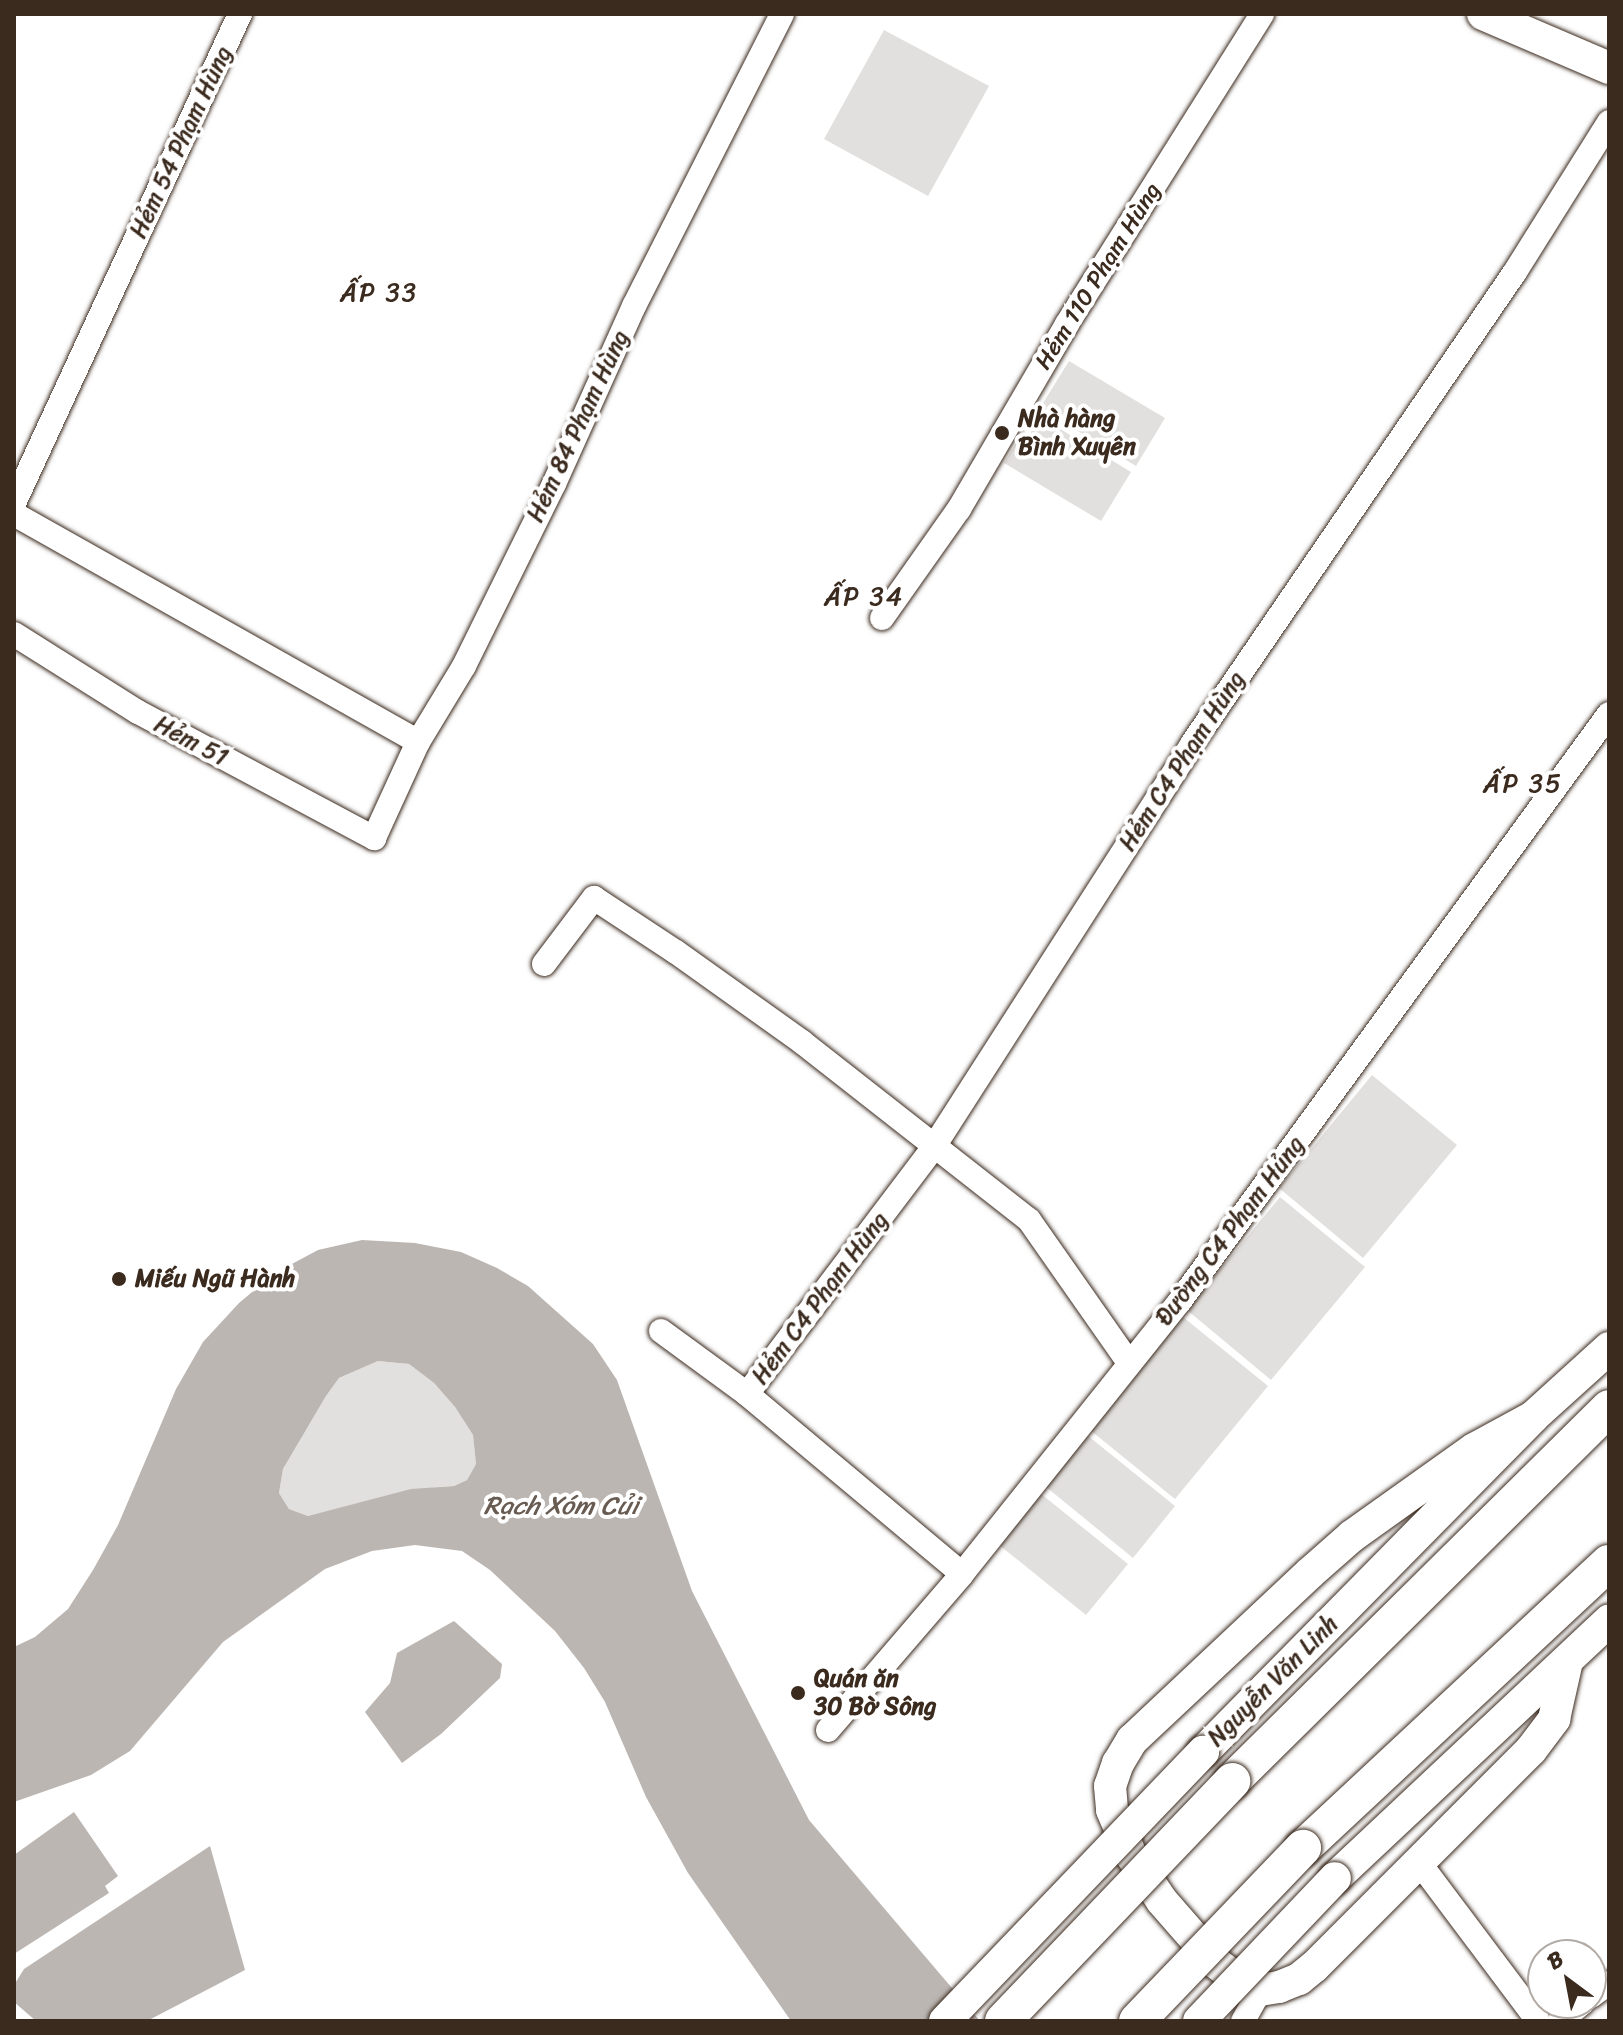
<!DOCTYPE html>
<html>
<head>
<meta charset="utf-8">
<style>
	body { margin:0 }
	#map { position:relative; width:1623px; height:2035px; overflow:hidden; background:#fff; font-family:Sriracha,sans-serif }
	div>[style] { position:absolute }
	.green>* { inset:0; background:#e2e0de }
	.water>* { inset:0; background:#bcb6b3 }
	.roads { filter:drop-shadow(0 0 2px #3b2a1e) drop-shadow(0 0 2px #3b2a1e) }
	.minor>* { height:24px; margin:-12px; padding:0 12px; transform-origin:12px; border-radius:12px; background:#fff }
	.major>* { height:32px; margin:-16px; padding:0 16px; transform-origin:16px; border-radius:16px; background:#fff }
	.highway>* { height:36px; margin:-18px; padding:0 18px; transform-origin:18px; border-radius:18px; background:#fff }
	.bridges { filter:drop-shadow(0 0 2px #3b2a1e) drop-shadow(0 0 2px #3b2a1e) }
	.major-bridge>* { height:32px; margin:-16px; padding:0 16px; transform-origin:16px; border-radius:16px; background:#fff }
	.highway-bridge>* { height:36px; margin:-18px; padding:0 18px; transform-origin:18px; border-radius:18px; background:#fff }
	.dots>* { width:22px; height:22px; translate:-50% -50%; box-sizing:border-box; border:4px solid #fff; border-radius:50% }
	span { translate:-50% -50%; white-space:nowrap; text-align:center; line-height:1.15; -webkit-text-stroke:8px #fff; paint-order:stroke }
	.street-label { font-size:24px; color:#3b2a1e }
	.poi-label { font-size:24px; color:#3b2a1e; font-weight:700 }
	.left { translate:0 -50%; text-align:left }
	.neighbourhood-label { font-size:26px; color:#3b2a1e; letter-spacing:2px }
	.water-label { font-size:26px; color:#685b52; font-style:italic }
	.frame { position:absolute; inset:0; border:16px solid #3b2a1e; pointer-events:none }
	.north { position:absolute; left:1527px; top:1939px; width:80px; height:80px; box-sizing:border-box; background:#fff; border:2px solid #b1aaa5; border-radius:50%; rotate:328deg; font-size:22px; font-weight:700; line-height:32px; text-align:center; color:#3b2a1e }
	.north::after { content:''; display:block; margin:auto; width:28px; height:36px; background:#3b2a1e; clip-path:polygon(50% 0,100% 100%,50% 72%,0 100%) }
</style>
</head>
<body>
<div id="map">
	<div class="green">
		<div style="clip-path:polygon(884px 30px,989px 86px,928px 196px,824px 139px)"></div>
		<div style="clip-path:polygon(1069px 361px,1165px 418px,1136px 466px,1040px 408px)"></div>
		<div style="clip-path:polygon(1034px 413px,1131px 472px,1101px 521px,1004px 463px)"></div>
		<div style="clip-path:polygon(1372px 1075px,1457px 1145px,1363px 1258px,1279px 1188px)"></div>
		<div style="clip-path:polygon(1280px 1197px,1365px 1267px,1271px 1380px,1187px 1310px)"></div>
		<div style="clip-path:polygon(1183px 1317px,1268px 1386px,1175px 1499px,1090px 1430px)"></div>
		<div style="clip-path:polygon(378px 1361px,409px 1364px,434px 1383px,455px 1407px,473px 1435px,476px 1464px,467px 1480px,454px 1486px,437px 1487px,308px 1516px,289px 1509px,279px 1493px,283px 1469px,326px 1396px,339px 1378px)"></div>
		<div style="clip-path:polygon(1082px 1431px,1175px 1506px,1133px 1558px,1040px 1482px)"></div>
		<div style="clip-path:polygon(1035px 1489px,1128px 1564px,1086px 1615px,993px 1540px)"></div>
	</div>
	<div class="water">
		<div style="clip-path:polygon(evenodd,362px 1240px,415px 1243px,461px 1252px,497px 1268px,528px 1286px,593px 1344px,617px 1380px,692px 1591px,809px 1820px,980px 2021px,791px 2021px,688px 1873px,646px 1797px,605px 1702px,584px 1668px,555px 1631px,490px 1570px,462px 1551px,415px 1545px,372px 1551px,325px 1569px,223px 1642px,130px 1751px,91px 1775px,14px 1802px,14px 1647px,35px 1637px,68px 1609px,93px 1570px,118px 1525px,176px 1389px,203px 1342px,239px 1303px,275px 1273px,318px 1250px,362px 1240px,378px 1361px,409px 1364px,434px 1383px,455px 1407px,473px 1435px,476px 1464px,467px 1480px,454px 1486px,411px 1489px,308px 1516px,289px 1509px,279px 1493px,283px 1469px,326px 1396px,339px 1378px,378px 1361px)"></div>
		<div style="clip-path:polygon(454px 1621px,502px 1664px,500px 1678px,441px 1734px,402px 1763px,365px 1712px,390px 1683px,397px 1653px)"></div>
		<div style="clip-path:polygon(74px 1812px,118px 1876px,105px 1886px,109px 1893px,14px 1954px,14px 1855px)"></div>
		<div style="clip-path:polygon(210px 1846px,245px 1970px,147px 2021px,36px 2021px,14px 2002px,14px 1985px,24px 1969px)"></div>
	</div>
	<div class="roads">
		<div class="minor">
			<div style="left:14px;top:503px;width:539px;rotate:-65.2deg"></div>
			<div style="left:14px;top:514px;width:464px;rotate:29.4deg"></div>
			<div style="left:882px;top:618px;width:133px;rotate:-54.8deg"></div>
			<div style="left:959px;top:509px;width:214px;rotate:-59.7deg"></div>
			<div style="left:1067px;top:324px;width:366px;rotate:-57.8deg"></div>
			<div style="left:14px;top:634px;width:146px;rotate:32.2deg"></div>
			<div style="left:138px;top:712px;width:268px;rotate:28.1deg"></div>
			<div style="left:374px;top:838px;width:106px;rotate:-65.4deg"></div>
			<div style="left:418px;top:742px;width:89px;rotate:-58.8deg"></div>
			<div style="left:464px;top:666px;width:203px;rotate:-63.7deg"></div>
			<div style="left:554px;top:484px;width:195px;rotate:-65.8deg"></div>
			<div style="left:634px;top:306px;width:327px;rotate:-63.1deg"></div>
			<div style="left:544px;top:964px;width:83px;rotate:-52.9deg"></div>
			<div style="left:594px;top:898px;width:98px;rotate:33.4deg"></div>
			<div style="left:676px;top:952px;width:155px;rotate:35.5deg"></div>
			<div style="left:802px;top:1042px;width:288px;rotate:38.1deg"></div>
			<div style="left:1029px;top:1220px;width:174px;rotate:55deg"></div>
			<div style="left:661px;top:1331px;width:107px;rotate:36.2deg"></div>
			<div style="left:747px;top:1394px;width:280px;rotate:39.9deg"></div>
			<div style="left:747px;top:1394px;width:312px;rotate:-52.9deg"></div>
			<div style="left:935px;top:1145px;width:476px;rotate:-57.3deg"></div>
			<div style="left:1192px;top:744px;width:572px;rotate:-55.62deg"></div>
			<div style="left:1515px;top:272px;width:177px;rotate:-57.9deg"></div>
			<div style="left:828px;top:1730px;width:206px;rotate:-49.3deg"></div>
			<div style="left:962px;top:1574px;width:349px;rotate:-51.4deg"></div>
			<div style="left:1180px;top:1301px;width:727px;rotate:-53.84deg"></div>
			<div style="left:1418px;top:1861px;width:200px;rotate:53.1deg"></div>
			<div style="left:1591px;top:1996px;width:22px;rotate:-36deg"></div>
			<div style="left:1243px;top:2021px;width:35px;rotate:-61deg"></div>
			<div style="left:1560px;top:2021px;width:28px;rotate:-39deg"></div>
		</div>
		<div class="major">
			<div style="left:1483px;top:14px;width:137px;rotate:23.2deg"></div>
			<div style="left:1533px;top:1417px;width:67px;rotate:151.5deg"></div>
			<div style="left:1474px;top:1449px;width:150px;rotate:144.5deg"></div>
			<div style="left:1352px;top:1536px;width:56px;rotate:138.6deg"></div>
			<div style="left:1310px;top:1573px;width:244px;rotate:136.8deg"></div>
			<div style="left:1132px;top:1740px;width:27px;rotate:121deg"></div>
			<div style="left:1118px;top:1763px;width:24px;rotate:109deg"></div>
			<div style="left:1110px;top:1786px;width:24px;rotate:85deg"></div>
			<div style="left:1112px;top:1810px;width:49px;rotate:67.1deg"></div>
			<div style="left:1131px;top:1855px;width:55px;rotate:56deg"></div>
			<div style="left:1162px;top:1901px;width:82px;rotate:48.9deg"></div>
			<div style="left:1216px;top:1963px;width:38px;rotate:37deg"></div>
			<div style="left:1246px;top:1986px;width:15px;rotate:16deg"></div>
			<div style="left:1260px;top:1990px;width:19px;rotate:-9deg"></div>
			<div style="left:1279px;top:1987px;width:22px;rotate:-22deg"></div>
			<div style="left:1299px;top:1979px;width:19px;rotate:-39deg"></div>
			<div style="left:1314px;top:1967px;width:307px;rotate:-45deg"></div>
			<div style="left:1531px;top:1750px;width:39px;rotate:-53deg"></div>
			<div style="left:1554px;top:1719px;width:59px;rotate:-77.4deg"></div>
			<div style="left:1203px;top:1752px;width:470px;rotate:-45.4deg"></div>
			<div style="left:1533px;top:1417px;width:103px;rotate:-42.2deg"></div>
			<div style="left:1335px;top:1878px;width:376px;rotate:-43.2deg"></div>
		</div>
		<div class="highway">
			<div style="left:1232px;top:1781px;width:530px;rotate:-44.69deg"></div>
			<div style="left:1303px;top:1848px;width:418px;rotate:-43deg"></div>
		</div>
	</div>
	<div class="bridges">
		<div class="major-bridge">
			<div style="left:945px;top:2021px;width:373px;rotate:-46.2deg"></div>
			<div style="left:1199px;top:2021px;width:197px;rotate:-46.4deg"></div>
		</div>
		<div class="highway-bridge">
			<div style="left:1003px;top:2021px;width:332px;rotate:-46.3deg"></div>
			<div style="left:1137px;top:2021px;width:240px;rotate:-46.2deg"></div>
		</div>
	</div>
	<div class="dots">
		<div style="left:1002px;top:433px;background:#3b2a1e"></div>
		<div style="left:119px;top:1279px;background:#3b2a1e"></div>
		<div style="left:798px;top:1693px;background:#3b2a1e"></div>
	</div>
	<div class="street-label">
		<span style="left:181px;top:142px;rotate:-65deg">Hẻm 54 Phạm Hùng</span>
		<span style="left:1098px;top:276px;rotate:-58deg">Hẻm 110 Phạm Hùng</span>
		<span style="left:578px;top:426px;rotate:-65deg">Hẻm 84 Phạm Hùng</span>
		<span style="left:191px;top:741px;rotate:28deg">Hẻm 51</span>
		<span style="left:1182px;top:761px;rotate:-57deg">Hẻm C4 Phạm Hùng</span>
		<span style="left:1230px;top:1231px;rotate:-53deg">Đường C4 Phạm Hủng</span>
		<span style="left:820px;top:1298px;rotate:-53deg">Hẻm C4 Phạm Hùng</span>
		<span style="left:1273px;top:1681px;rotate:-45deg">Nguyễn Văn Linh</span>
	</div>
	<div class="poi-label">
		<span class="left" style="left:1018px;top:433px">Nhà hàng<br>Bình Xuyên</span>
		<span class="left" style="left:135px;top:1279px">Miếu Ngũ Hành</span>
		<span class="left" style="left:814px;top:1693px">Quán ăn<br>30 Bờ Sông</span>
	</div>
	<div class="neighbourhood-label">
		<span style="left:379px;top:293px">ẤP 33</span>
		<span style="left:864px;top:597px">ẤP 34</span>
		<span style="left:1523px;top:784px">ẤP 35</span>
	</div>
	<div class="water-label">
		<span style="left:561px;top:1506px">Rạch Xóm Củi</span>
	</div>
	<div class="frame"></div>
	<div class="north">B</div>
</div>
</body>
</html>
